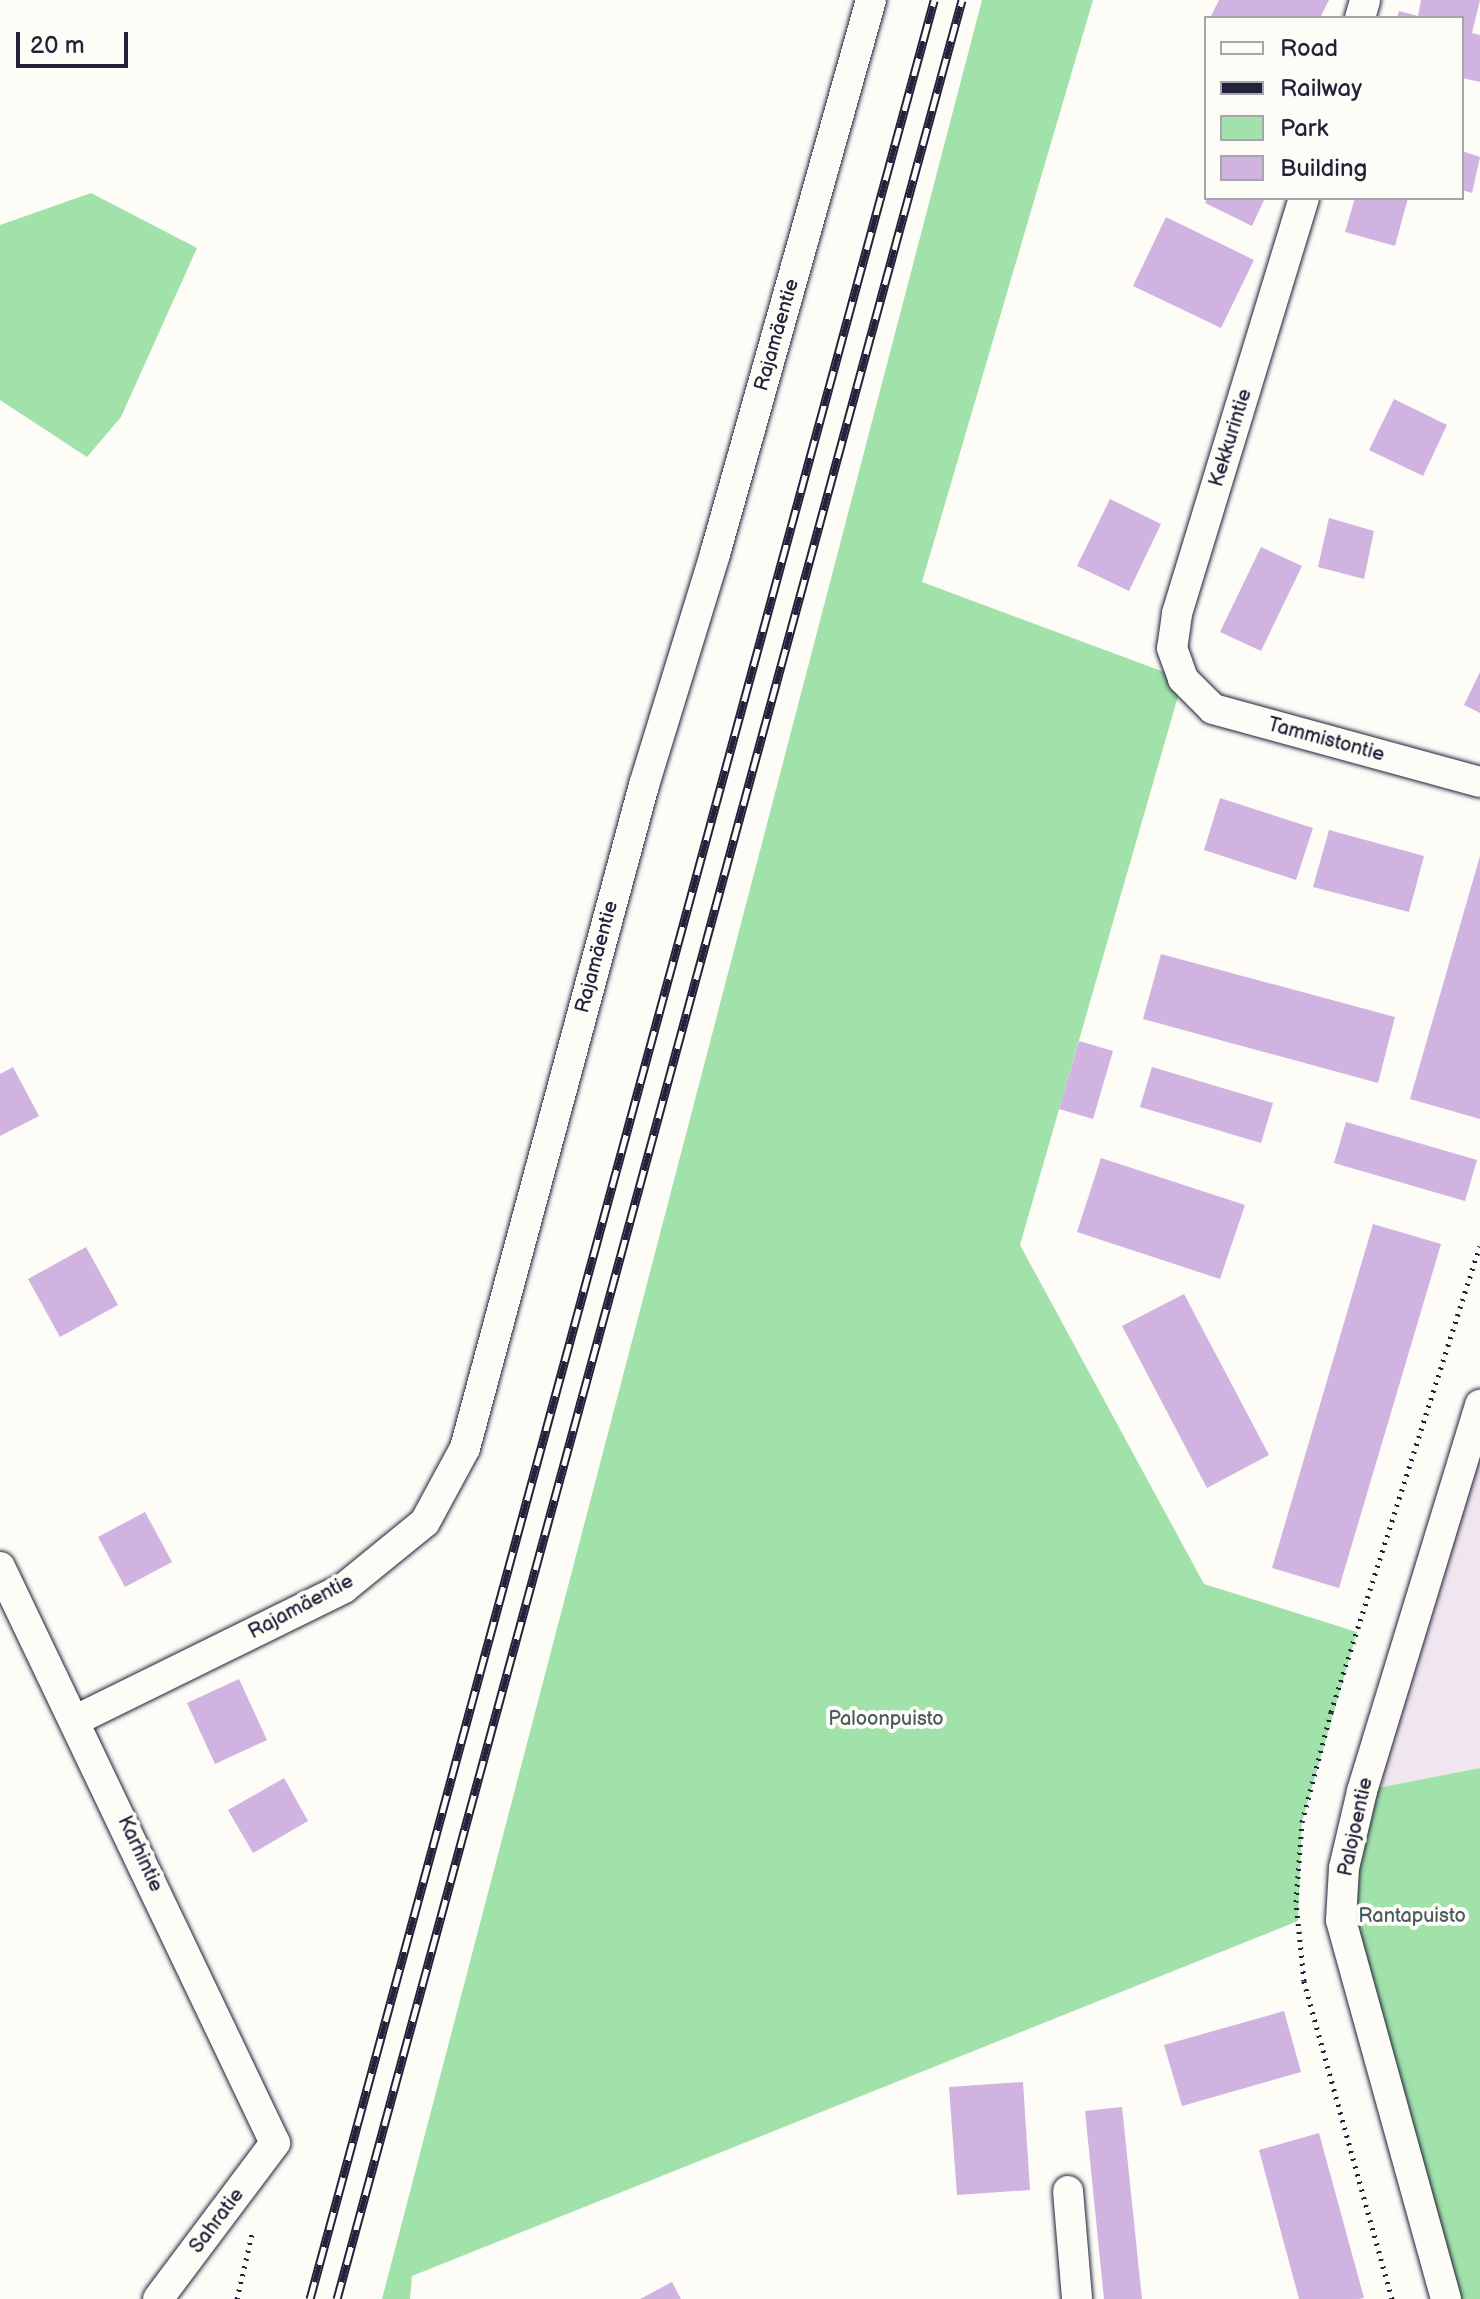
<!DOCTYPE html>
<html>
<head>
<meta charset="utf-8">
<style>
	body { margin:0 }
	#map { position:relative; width:1480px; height:2299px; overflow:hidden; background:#fdfcf7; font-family:"Balsamiq Sans",sans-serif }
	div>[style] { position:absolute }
	.built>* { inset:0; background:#f0e6f0 }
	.green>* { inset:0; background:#a1e2ab }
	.building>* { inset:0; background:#d0b3e0 }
	.path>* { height:5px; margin-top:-2.5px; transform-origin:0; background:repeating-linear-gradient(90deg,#22223b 0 2px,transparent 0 8px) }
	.roads { filter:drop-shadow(0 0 2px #22223b) drop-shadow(0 0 2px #22223b) }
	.minor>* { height:30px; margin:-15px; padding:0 15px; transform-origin:15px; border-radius:15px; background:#fdfcf7 }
	.rail>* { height:9px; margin-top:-4.5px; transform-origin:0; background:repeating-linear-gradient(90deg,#fdfcf7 0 18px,#22223b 0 36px); box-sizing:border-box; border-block:2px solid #22223b }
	span { translate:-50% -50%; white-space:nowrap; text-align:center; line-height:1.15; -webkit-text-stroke:8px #fdfcf7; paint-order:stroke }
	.street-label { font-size:20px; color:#22223b }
	.park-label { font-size:20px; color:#485c5d }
	.legend { position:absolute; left:1204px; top:16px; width:260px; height:184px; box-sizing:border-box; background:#fdfcf7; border:2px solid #a5a5ac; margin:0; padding:10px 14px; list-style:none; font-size:24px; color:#22223b }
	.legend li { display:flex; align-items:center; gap:16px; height:40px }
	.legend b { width:40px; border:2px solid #a5a5ac }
	.scale { position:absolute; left:16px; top:32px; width:112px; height:36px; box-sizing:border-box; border:4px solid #22223b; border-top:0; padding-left:10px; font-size:24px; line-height:28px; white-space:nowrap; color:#22223b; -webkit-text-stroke:6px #fdfcf7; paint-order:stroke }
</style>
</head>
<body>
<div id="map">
	<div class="built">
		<div style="clip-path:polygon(1480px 1405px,1480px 1768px,1362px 1791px)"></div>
	</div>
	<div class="green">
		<div style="clip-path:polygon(982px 0,1093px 0,922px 582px,1183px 679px,1020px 1245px,1204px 1584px,1357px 1632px,1302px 1822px,1298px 1921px,412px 2276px,410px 2299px,382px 2299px)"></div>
		<div style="clip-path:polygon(91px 193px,197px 248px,121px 417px,87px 457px,0 400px,0 225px)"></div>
		<div style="clip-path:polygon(1480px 1768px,1480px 2299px,1446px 2299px,1356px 1982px,1344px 1868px,1362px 1791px)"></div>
	</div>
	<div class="building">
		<div style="clip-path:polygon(1219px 0,1329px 0,1320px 18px,1210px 18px)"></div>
		<div style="clip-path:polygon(1421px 0,1480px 0,1472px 33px,1480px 35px,1480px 82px,1462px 78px,1462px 18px,1397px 18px,1399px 11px,1418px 16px)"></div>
		<div style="clip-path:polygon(1462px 151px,1480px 157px,1472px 193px,1462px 190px)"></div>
		<div style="clip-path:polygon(1207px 198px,1265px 198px,1252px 226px,1205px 203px)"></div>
		<div style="clip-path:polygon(1355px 198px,1408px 198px,1395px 246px,1345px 232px)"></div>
		<div style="clip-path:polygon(1166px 217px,1254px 260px,1221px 328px,1133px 286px)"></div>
		<div style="clip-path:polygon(1394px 399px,1447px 425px,1423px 476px,1369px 450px)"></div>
		<div style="clip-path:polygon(1110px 499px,1161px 524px,1129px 591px,1077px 566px)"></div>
		<div style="clip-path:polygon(1329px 518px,1374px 531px,1364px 579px,1318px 567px)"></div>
		<div style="clip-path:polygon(1261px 547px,1302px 566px,1261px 651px,1220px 632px)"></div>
		<div style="clip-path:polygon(1480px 672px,1480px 713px,1464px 705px)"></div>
		<div style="clip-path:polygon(1220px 798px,1313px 828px,1296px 880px,1204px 850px)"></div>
		<div style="clip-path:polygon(1329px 830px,1424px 856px,1409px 912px,1313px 887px)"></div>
		<div style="clip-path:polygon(1480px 856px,1480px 1119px,1410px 1099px)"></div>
		<div style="clip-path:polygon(1161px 954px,1395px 1017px,1378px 1083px,1143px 1019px)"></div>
		<div style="clip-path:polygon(1079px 1041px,1113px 1051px,1093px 1119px,1059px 1109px)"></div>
		<div style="clip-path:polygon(13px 1067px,39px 1116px,0 1136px,0 1074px)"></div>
		<div style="clip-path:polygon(1152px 1067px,1273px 1103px,1261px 1143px,1140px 1107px)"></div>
		<div style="clip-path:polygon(1346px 1122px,1477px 1160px,1465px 1201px,1334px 1163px)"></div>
		<div style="clip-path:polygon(1101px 1158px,1245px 1205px,1220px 1279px,1077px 1232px)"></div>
		<div style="clip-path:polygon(1373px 1224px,1441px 1244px,1339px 1588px,1272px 1568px)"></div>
		<div style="clip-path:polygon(86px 1247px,118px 1305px,60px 1337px,28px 1279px)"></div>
		<div style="clip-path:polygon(1184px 1294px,1269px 1455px,1207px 1488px,1122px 1326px)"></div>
		<div style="clip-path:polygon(145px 1512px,172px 1562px,125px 1587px,98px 1537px)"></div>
		<div style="clip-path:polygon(239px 1679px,267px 1740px,215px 1764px,187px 1703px)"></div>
		<div style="clip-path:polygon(284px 1778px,308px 1821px,253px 1853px,228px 1810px)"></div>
		<div style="clip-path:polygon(1284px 2011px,1301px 2072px,1182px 2106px,1164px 2045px)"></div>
		<div style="clip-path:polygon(1023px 2082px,1030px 2190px,957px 2195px,949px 2087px)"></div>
		<div style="clip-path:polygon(1122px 2107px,1142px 2299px,1104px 2299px,1085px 2111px)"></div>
		<div style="clip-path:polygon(1319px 2133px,1364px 2298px,1359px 2299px,1299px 2299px,1259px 2150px)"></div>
		<div style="clip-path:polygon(672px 2282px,681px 2299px,640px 2299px)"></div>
	</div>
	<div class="path">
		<div style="left:237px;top:2299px;width:67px;rotate:-77deg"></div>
		<div style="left:1392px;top:2299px;width:330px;rotate:-105.5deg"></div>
		<div style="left:1304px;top:1981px;width:79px;rotate:-95.8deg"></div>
		<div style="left:1296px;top:1902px;width:80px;rotate:-85.7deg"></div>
		<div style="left:1302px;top:1822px;width:114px;rotate:-75.2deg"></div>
		<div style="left:1331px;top:1712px;width:489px;rotate:-72.3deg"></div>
	</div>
	<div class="roads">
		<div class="minor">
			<div style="left:1360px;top:18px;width:19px;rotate:-74deg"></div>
			<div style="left:1304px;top:198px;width:435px;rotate:107deg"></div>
			<div style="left:1177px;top:614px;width:34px;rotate:98deg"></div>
			<div style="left:1172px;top:648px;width:33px;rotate:70deg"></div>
			<div style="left:1183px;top:679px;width:42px;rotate:45deg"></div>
			<div style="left:1213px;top:709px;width:277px;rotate:15.3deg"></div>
			<div style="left:0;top:1567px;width:638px;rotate:64.48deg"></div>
			<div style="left:275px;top:2143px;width:195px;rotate:126.9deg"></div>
			<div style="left:76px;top:1720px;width:299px;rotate:-26.2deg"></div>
			<div style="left:344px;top:1588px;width:104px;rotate:-39.2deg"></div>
			<div style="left:425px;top:1522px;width:84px;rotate:-61.6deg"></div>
			<div style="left:465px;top:1448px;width:687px;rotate:-74.89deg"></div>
			<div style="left:644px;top:785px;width:242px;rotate:-72.9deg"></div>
			<div style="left:715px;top:554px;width:576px;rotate:-74.27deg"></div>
			<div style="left:1068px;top:2191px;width:108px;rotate:85.2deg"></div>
			<div style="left:1446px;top:2299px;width:393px;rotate:-105.5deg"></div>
			<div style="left:1341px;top:1920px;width:52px;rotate:-86.7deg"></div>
			<div style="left:1344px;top:1868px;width:79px;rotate:-76.8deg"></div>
			<div style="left:1362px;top:1791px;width:404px;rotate:-73deg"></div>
		</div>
	</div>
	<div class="rail">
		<div style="left:310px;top:2299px;width:2382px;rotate:-74.81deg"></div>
		<div style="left:337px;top:2299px;width:2382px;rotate:-74.79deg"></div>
	</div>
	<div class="street-label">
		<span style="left:777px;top:335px;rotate:-74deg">Rajamäentie</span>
		<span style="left:1231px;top:438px;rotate:-73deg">Kekkurintie</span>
		<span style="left:1326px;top:740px;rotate:15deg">Tammistontie</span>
		<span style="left:597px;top:957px;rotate:-75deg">Rajamäentie</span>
		<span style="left:301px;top:1607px;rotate:-28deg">Rajamäentie</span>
		<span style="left:1356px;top:1827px;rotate:-78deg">Palojoentie</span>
		<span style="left:140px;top:1854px;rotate:65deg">Karhintie</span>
		<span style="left:217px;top:2221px;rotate:-53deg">Sahratie</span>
	</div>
	<div class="park-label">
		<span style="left:886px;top:1719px">Paloonpuisto</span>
		<span style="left:1412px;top:1916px">Rantapuisto</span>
	</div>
	<ul class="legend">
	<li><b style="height:10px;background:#fdfcf7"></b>Road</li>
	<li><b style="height:10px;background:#22223b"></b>Railway</li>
	<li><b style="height:22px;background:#a1e2ab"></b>Park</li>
	<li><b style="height:22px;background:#d0b3e0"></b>Building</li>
	</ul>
	<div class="scale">20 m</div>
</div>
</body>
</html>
